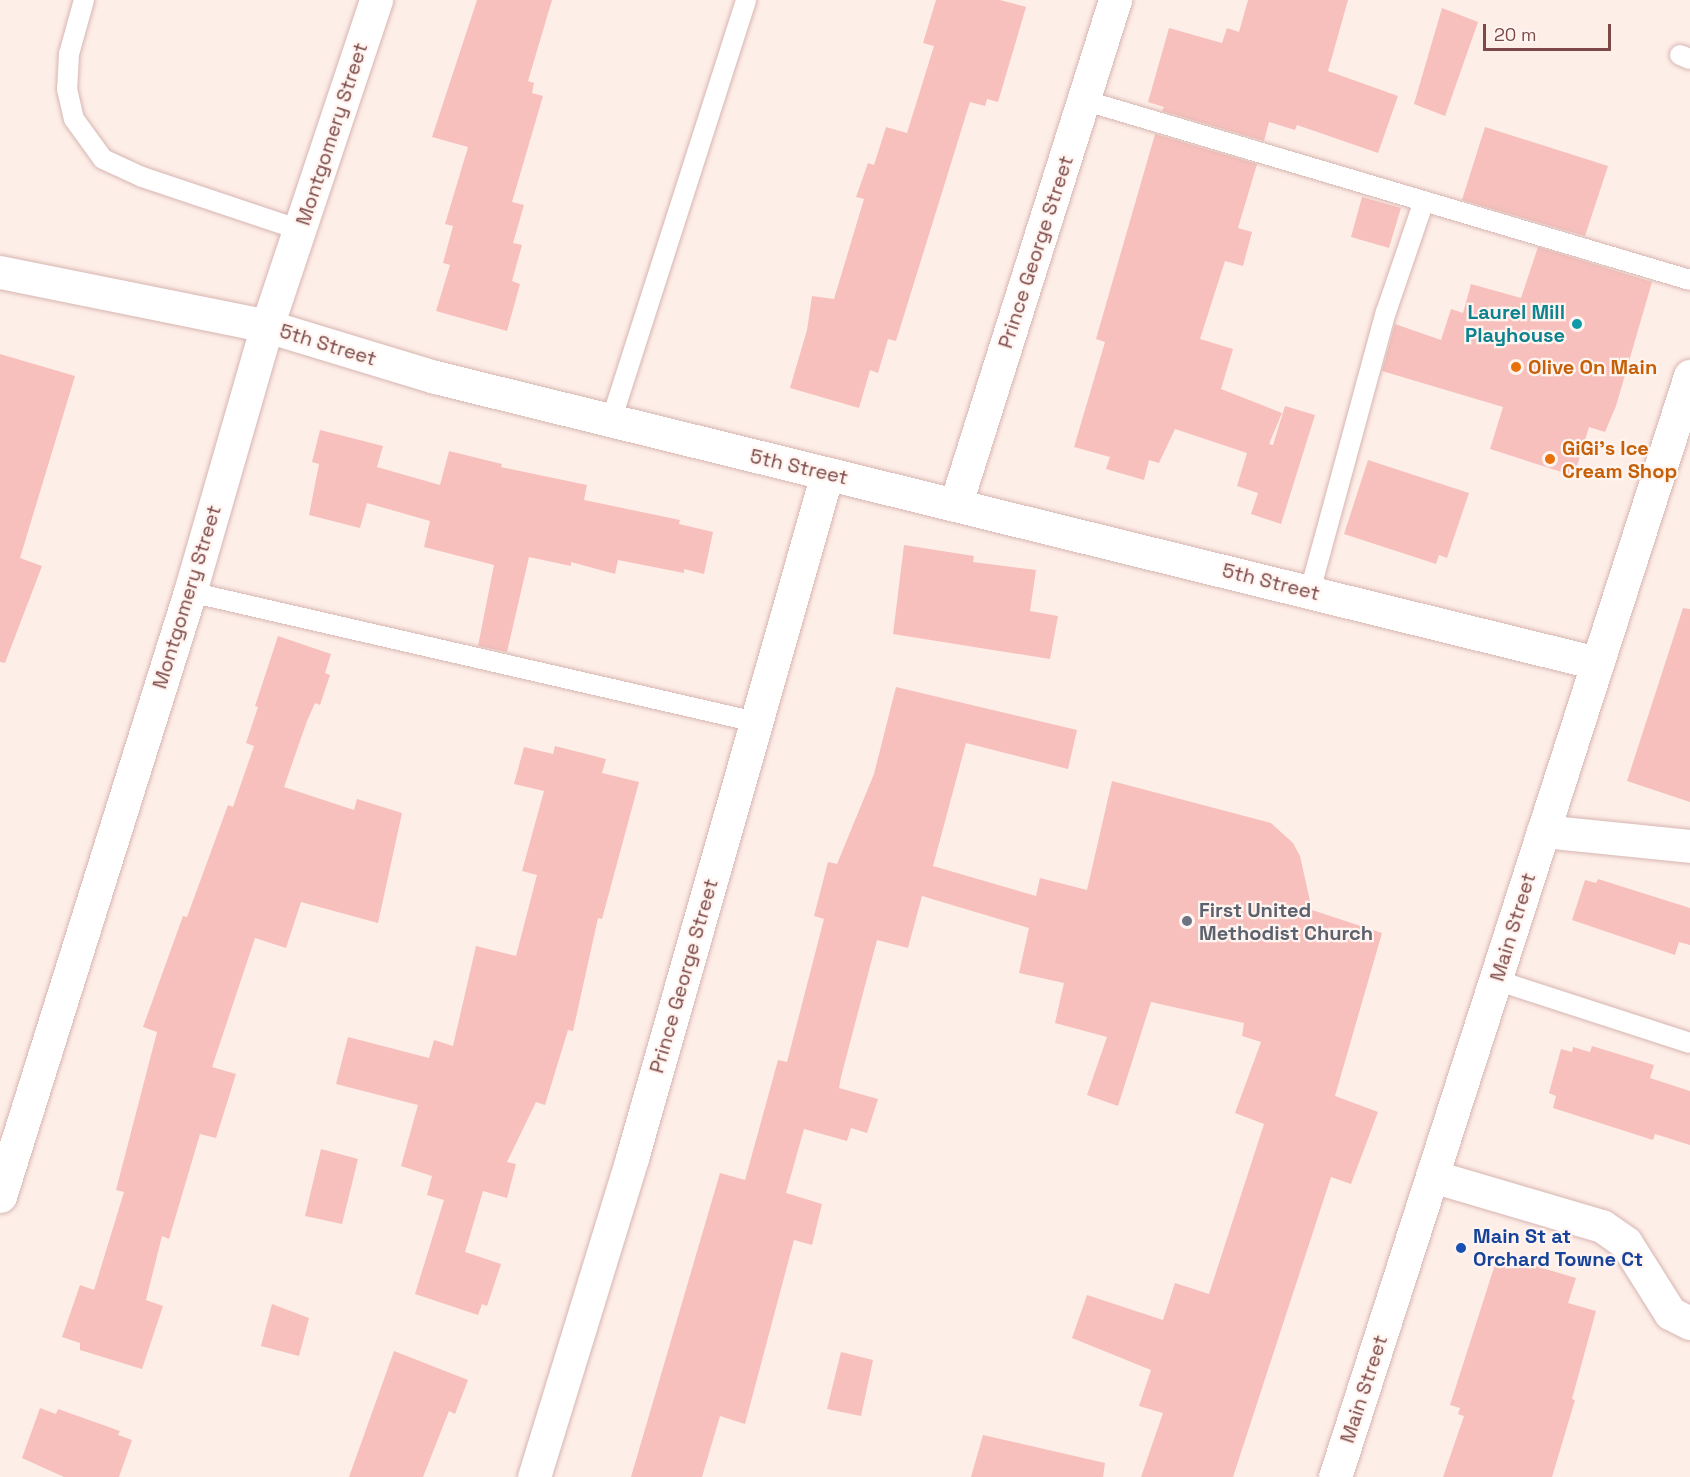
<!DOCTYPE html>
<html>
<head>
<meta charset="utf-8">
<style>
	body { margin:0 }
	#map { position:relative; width:1690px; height:1477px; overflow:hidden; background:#feeee8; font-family:"Space Grotesk",sans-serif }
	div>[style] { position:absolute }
	.building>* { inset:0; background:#f7c0bc }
	.roads { filter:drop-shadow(0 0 2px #d7b5b1) drop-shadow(0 0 2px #d7b5b1) }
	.service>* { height:20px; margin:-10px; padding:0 10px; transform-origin:10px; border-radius:10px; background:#fff }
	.minor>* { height:33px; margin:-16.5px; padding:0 16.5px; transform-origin:16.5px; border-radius:16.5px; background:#fff }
	.tertiary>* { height:33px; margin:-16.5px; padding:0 16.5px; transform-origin:16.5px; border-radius:16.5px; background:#fff }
	.dots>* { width:16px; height:16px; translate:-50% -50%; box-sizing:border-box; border:3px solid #fff4f0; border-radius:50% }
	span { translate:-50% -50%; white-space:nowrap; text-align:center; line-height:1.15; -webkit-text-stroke:4.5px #fff4f0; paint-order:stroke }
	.street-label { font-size:20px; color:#7c4948 }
	.culture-label { font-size:20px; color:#0d838f; font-weight:700 }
	.right { translate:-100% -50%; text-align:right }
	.food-label { font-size:20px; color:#c56008; font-weight:700 }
	.left { translate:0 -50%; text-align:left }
	.worship-label { font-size:20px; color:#5b616d; font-weight:700 }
	.transit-label { font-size:20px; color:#164399; font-weight:700 }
	.scale { position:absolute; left:1483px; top:24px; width:128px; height:27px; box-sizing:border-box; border:3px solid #7c4948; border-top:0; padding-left:8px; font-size:18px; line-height:21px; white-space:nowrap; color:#7c4948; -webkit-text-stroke:4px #fff4f0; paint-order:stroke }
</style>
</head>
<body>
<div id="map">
	<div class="building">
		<div style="clip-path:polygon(477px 0,552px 0,528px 81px,534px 83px,532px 93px,543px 96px,512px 202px,524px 205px,513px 243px,522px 245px,512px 281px,520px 284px,507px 331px,436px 311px,450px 265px,443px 263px,453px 226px,445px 224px,468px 147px,432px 137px)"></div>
		<div style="clip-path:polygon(936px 0,1000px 0,1026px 7px,998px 102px,987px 99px,985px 106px,970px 102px,896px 341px,888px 339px,878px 373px,870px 370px,859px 408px,790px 388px,807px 330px,812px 296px,834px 299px,864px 199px,856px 197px,868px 163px,874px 165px,886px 127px,907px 133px,934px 46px,923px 43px)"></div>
		<div style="clip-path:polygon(1248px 0,1348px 0,1328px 71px,1398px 96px,1378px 153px,1297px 125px,1295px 130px,1269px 122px,1264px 141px,1162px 111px,1164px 107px,1148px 102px,1169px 28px,1222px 43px,1227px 28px,1239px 32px)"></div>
		<div style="clip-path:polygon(1442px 8px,1478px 22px,1445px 116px,1414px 104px)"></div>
		<div style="clip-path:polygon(1485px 127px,1608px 166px,1585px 236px,1462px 200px)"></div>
		<div style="clip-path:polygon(1155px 134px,1257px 164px,1238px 228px,1252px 232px,1243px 266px,1225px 261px,1200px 339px,1233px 349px,1221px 389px,1282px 413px,1269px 444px,1273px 445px,1285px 406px,1315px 415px,1281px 524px,1251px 514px,1258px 493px,1237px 486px,1247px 453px,1175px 429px,1159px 463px,1149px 460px,1144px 480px,1106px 469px,1110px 457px,1074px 447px,1105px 342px,1096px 339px)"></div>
		<div style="clip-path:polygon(1362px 197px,1401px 208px,1389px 248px,1351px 237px)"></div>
		<div style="clip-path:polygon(1538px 247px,1652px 282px,1616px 406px,1605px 432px,1589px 427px,1574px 476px,1490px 449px,1503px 407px,1382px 371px,1395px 324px,1441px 340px,1451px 309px,1463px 313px,1471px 284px,1521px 298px)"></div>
		<div style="clip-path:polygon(0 354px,75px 376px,20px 558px,42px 566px,5px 663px,0 662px)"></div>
		<div style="clip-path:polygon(320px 430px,383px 446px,377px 467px,440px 485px,449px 451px,502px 464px,501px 467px,587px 485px,584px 500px,680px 520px,679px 524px,713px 532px,704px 574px,684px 569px,684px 573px,618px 560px,615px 574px,571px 562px,571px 566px,529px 557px,507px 652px,478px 646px,494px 565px,424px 547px,430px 521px,367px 503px,360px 528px,309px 515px,319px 464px,312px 462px)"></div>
		<div style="clip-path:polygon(1368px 460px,1469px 493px,1447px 558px,1439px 555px,1436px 564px,1344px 534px)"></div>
		<div style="clip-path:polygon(904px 545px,974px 556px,973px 562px,1036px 570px,1030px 611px,1058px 616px,1050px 659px,893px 634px)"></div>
		<div style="clip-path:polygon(1683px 608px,1690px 609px,1690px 802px,1627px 781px)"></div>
		<div style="clip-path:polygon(278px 636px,331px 654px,325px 673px,330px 675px,320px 705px,315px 703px,307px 721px,284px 787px,354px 810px,357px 799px,402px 813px,378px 923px,301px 902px,286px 948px,255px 938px,212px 1067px,236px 1074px,216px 1138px,200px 1134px,169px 1239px,162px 1236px,146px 1300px,163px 1306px,142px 1369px,80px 1350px,80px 1343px,62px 1337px,80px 1285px,94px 1290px,124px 1192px,116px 1190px,157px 1032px,143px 1027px,183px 916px,187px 917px,228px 805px,233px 807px,254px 746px,246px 743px,258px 707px,255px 706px)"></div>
		<div style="clip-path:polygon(896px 687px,1077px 730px,1068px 769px,966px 743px,933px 866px,1036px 896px,1040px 878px,1087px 890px,1112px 781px,1271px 823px,1293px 843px,1300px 856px,1312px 910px,1382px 933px,1335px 1096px,1378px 1112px,1351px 1184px,1331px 1177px,1233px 1477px,1141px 1477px,1163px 1413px,1139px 1406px,1151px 1370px,1072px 1338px,1087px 1295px,1163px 1320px,1175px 1283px,1209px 1294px,1264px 1124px,1235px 1113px,1261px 1042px,1242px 1036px,1244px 1023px,1151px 1002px,1118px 1106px,1087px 1095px,1107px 1037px,1055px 1023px,1064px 983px,1019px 973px,1029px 928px,922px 896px,908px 948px,877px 940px,841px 1077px,839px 1088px,878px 1099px,867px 1133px,851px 1128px,847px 1141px,804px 1129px,786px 1193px,822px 1204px,812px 1245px,794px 1240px,745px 1424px,720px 1416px,702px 1477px,631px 1477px,720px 1173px,745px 1180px,778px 1060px,787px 1062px,824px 919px,814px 916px,828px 862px,837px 864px,874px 774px)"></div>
		<div style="clip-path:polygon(555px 746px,606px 759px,602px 773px,639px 782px,602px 919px,598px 918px,573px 1031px,568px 1030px,545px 1105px,536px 1102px,507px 1162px,516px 1164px,507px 1198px,483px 1191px,465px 1252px,501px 1264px,487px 1306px,482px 1304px,478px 1315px,415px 1294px,444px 1200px,427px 1195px,432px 1176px,401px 1166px,418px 1105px,336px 1084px,348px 1037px,429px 1058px,434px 1040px,453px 1046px,476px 946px,516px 956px,537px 875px,522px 871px,544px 791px,514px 784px,524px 747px,553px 754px)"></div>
		<div style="clip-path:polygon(1598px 879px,1690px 908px,1690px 945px,1679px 942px,1675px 955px,1572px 920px,1585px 880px,1596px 883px)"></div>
		<div style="clip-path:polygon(1592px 1046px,1654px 1065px,1650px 1078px,1690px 1091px,1690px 1145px,1655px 1134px,1653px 1140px,1553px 1108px,1556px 1096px,1549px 1093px,1561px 1049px,1572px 1052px,1573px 1047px,1590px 1052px)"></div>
		<div style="clip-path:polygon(321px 1149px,358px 1159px,342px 1224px,305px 1216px)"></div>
		<div style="clip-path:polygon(1498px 1255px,1576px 1278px,1568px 1303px,1596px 1311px,1572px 1399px,1575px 1400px,1552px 1477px,1443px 1477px,1464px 1416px,1458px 1414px,1460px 1408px,1450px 1405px)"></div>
		<div style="clip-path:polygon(272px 1304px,309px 1318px,299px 1356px,261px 1346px)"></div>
		<div style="clip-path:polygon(394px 1351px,468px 1380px,455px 1414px,449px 1411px,423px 1477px,349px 1477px)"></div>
		<div style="clip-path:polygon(841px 1352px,873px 1360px,861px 1416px,827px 1409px)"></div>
		<div style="clip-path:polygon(40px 1408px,56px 1414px,58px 1409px,120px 1431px,118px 1435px,132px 1440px,119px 1477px,64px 1477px,22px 1458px)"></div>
		<div style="clip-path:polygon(983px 1435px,1105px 1463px,1103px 1477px,971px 1477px)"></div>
	</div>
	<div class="roads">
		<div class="service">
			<div style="left:84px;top:0;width:56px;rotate:105.5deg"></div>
			<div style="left:69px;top:54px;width:35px;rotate:93deg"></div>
			<div style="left:67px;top:89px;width:31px;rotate:77deg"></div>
			<div style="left:74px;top:119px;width:49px;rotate:54.1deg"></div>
			<div style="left:103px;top:159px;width:43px;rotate:24.8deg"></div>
			<div style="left:142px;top:177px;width:167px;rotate:18.5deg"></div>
			<div style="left:1680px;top:55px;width:11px;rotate:22deg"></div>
			<div style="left:1083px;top:100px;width:633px;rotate:16.52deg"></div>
			<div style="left:611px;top:421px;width:442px;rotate:-72.2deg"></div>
			<div style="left:1310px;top:591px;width:289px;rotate:-74.8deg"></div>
			<div style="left:1386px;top:312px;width:117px;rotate:-71.1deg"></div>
			<div style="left:190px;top:592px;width:581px;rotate:12.94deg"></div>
			<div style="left:1496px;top:980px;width:204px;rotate:18deg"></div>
		</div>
		<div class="minor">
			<div style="left:956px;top:503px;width:528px;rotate:-72.46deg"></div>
			<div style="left:1543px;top:831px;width:148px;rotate:5.8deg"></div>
			<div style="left:1432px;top:1176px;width:177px;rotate:16.4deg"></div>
			<div style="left:1602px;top:1226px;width:29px;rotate:35deg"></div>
			<div style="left:1626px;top:1243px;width:83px;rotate:57.8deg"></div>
			<div style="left:1670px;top:1313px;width:22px;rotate:27deg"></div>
			<div style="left:534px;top:1477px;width:334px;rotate:-72.9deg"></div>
			<div style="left:632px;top:1158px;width:711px;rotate:-74.09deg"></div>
		</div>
		<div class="tertiary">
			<div style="left:0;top:272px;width:272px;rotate:11.4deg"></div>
			<div style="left:267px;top:326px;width:176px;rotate:16.9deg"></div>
			<div style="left:435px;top:377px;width:1197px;rotate:13.83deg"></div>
			<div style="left:0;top:1196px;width:633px;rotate:-72.54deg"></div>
			<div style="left:190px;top:592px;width:277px;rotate:-73.9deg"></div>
			<div style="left:267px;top:326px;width:344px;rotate:-71.5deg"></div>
			<div style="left:1335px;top:1477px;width:1157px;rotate:-72.13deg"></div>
		</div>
	</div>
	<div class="dots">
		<div style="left:1577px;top:324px;background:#0f9aa8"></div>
		<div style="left:1516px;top:367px;background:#e8710a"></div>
		<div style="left:1550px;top:459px;background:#e8710a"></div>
		<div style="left:1187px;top:921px;background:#6b7280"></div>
		<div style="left:1461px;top:1248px;background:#1a4fb4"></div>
	</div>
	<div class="street-label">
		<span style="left:332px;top:134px;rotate:-72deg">Montgomery Street</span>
		<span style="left:1036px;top:252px;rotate:-72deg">Prince George Street</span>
		<span style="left:328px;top:345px;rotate:17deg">5th Street</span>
		<span style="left:799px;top:467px;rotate:13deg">5th Street</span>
		<span style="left:1271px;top:582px;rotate:14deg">5th Street</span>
		<span style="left:187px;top:597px;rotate:-73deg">Montgomery Street</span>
		<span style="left:1513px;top:927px;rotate:-73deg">Main Street</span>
		<span style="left:684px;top:976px;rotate:-74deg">Prince George Street</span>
		<span style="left:1364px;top:1389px;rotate:-72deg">Main Street</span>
	</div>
	<div class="culture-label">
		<span class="right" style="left:1565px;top:324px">Laurel Mill<br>Playhouse</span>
	</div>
	<div class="food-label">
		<span class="left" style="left:1528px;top:367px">Olive On Main</span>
		<span class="left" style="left:1562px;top:460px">GiGi's Ice<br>Cream Shop</span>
	</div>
	<div class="worship-label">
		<span class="left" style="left:1199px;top:922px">First United<br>Methodist Church</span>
	</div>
	<div class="transit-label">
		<span class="left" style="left:1473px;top:1248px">Main St at<br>Orchard Towne Ct</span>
	</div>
	<div class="scale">20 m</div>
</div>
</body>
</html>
